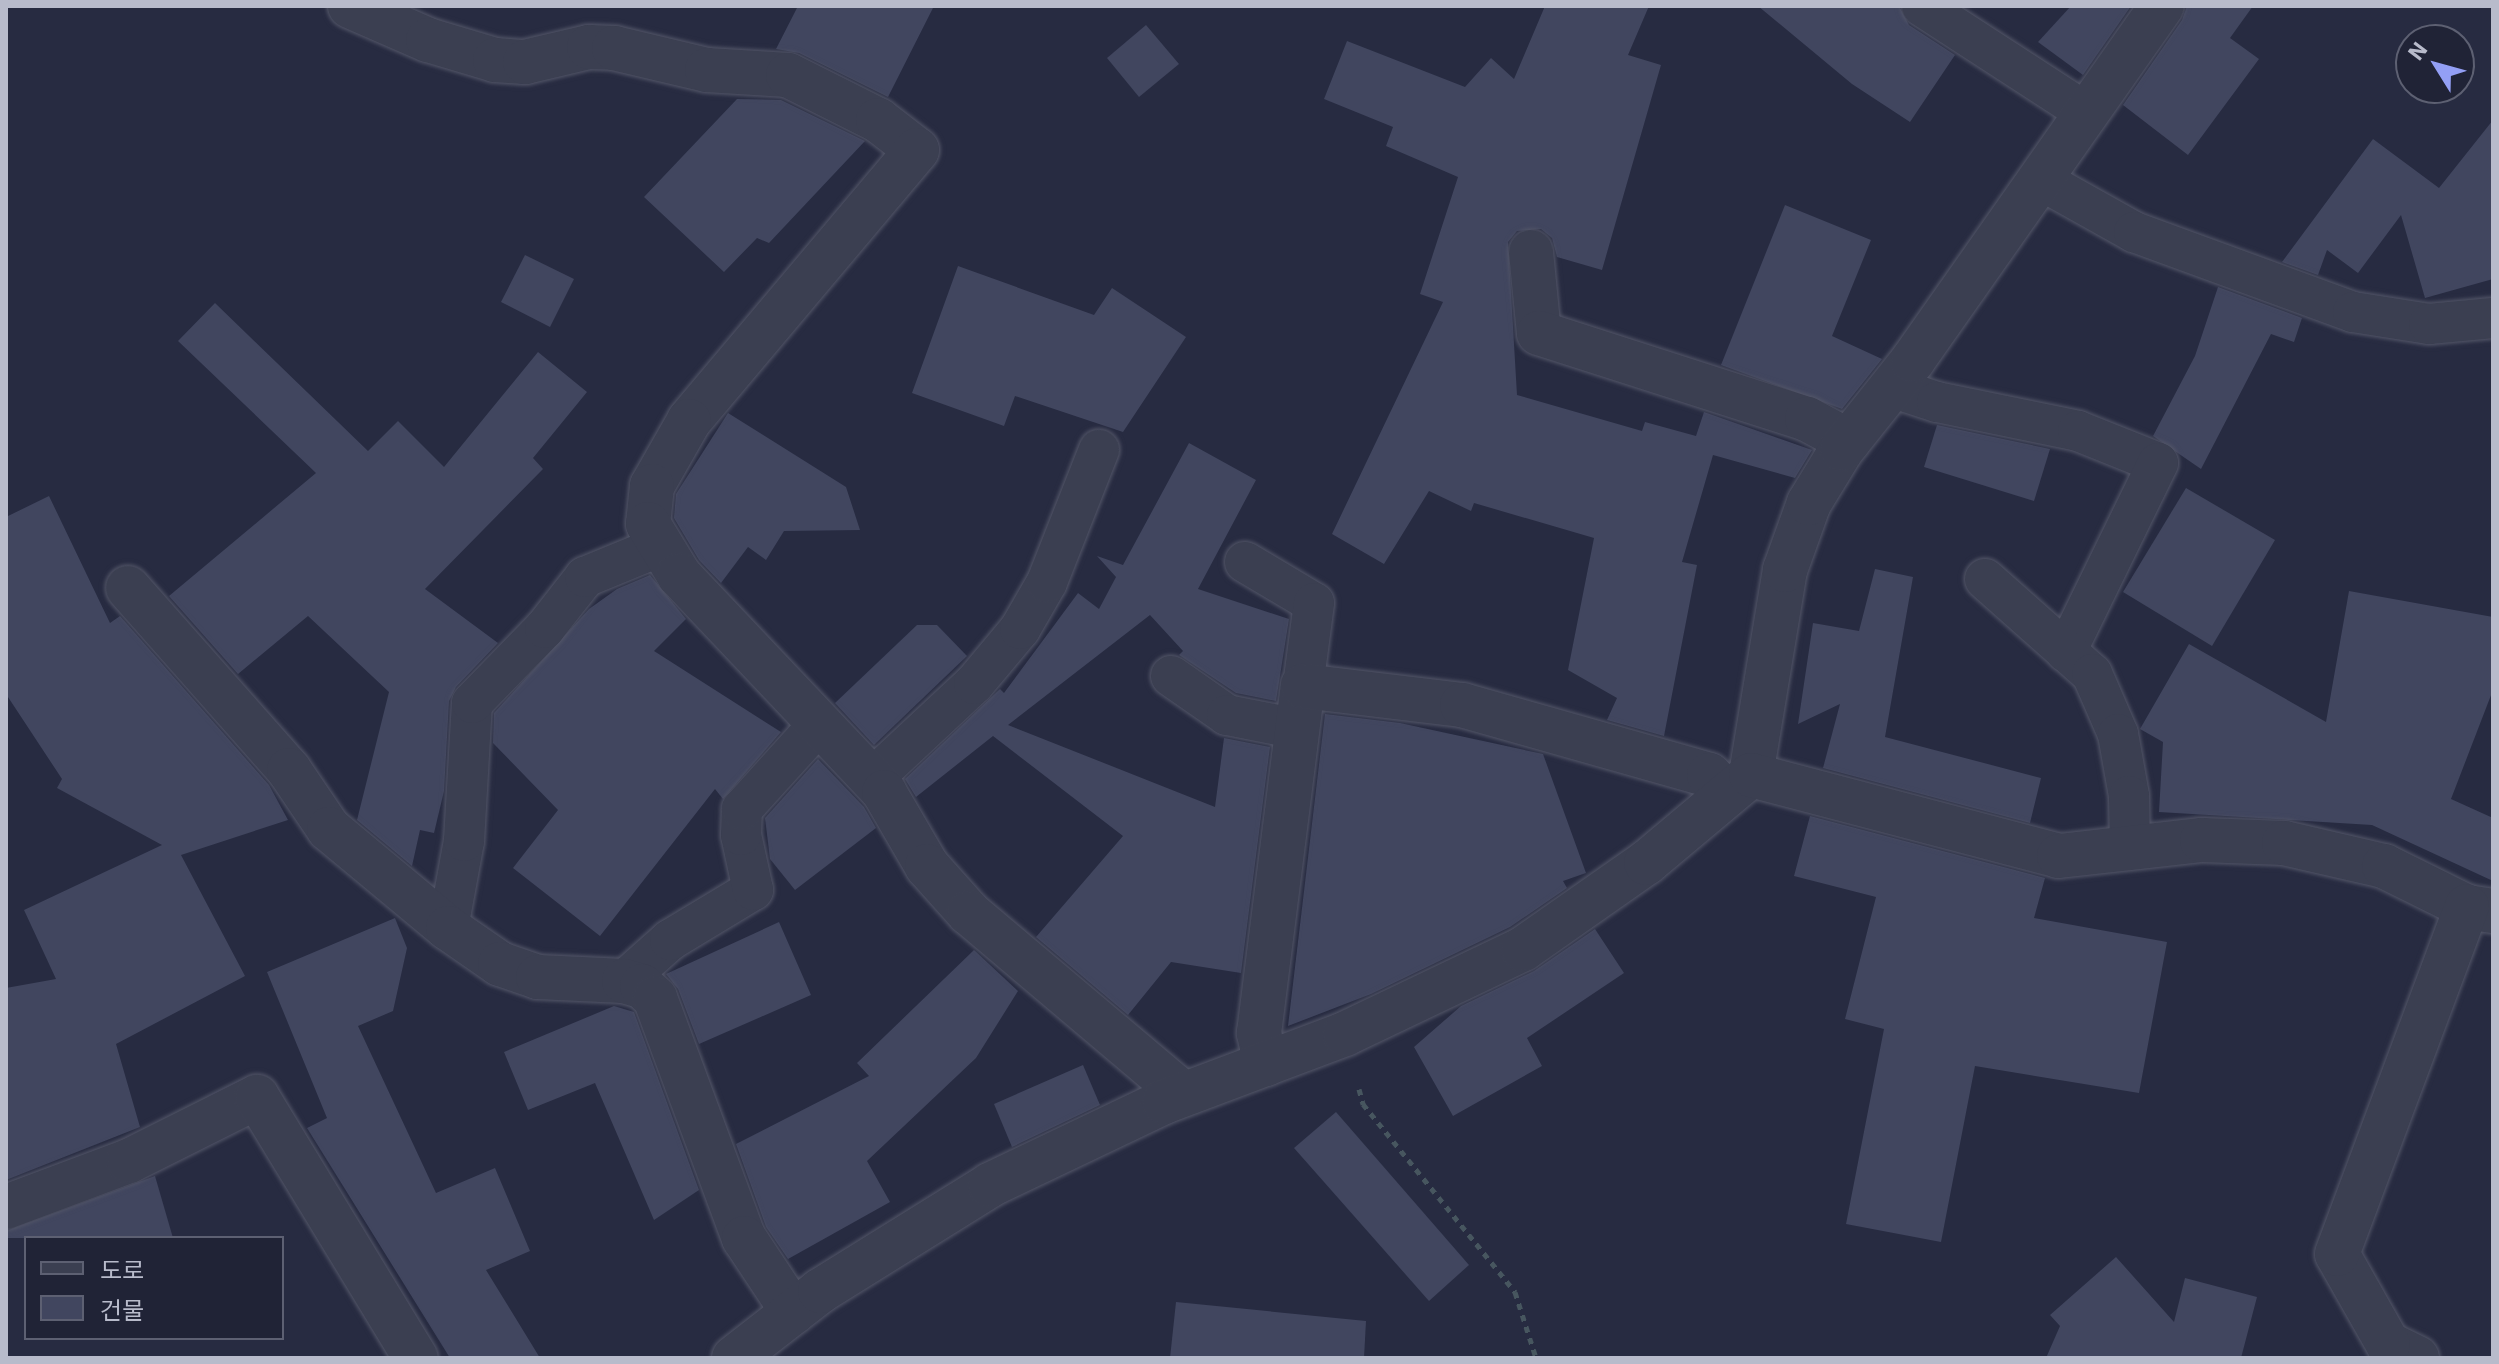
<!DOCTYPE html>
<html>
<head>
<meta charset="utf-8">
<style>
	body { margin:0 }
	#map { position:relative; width:2499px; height:1364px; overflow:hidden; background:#272b41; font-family:"IBM Plex Sans","Noto Sans KR",sans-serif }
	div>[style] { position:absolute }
	.building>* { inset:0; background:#41465f }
	.path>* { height:5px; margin-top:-2.5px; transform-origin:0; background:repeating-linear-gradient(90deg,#47565f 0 6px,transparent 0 12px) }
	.roads { filter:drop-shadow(0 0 2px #535668) drop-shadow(0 0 2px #535668) }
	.lane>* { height:40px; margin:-20px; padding:0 20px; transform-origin:20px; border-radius:20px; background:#3b3f51 }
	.street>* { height:44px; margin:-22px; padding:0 22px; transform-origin:22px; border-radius:22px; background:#3b3f51 }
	span { translate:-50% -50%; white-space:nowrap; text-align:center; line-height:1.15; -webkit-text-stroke:7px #202336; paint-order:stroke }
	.frame { position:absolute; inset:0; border:8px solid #b8bbcb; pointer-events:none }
	.legend { position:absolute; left:24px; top:1236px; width:260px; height:104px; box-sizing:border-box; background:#202336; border:2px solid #5d6072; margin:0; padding:10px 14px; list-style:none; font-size:24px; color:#b8bbcb }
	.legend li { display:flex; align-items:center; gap:16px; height:40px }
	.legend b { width:40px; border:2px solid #5d6072 }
	.north { position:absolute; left:2395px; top:24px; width:80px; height:80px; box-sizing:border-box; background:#202336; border:2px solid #5d6072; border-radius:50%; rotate:307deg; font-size:22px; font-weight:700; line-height:32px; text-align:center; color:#b8bbcb }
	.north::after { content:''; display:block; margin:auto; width:28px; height:36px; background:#939ff5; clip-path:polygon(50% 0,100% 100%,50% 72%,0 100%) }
</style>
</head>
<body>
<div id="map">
	<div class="building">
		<div style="clip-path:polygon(798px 6px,934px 6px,888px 97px,799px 53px,776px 49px)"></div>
		<div style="clip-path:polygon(1545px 6px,1649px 6px,1628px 55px,1661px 65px,1602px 270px,1557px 257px,1552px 238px,1541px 229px,1517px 231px,1508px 242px,1517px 395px,1642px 431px,1645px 422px,1696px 436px,1704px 412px,1812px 450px,1795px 478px,1713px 455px,1682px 562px,1697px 565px,1664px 736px,1607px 720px,1617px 698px,1568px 670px,1594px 538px,1474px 503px,1471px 511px,1429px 491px,1384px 564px,1332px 534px,1443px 302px,1420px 294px,1458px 177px,1386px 146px,1393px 127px,1324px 99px,1347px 41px,1465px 87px,1491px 58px,1514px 79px)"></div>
		<div style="clip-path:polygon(1758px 6px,1899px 6px,1909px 25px,1955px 55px,1910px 122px,1852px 84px)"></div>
		<div style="clip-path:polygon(2071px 6px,2131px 6px,2083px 75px,2038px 42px)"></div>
		<div style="clip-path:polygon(2187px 6px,2253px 6px,2230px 38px,2259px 59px,2188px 155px,2123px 105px,2182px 20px)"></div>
		<div style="clip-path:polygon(1146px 25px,1179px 64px,1139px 97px,1107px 58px)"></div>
		<div style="clip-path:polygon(737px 99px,781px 100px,865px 141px,769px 243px,757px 238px,724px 272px,644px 197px)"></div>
		<div style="clip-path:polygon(2493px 120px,2493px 279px,2425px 298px,2401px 215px,2358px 273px,2327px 250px,2318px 275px,2282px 262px,2373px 139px,2439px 188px)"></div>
		<div style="clip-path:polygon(1785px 205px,1871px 240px,1832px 336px,1882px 359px,1842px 409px,1721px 365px)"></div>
		<div style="clip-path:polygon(525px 255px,574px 279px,550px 327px,501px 302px)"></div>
		<div style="clip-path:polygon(958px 266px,1094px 315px,1112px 288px,1186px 337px,1123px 432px,1015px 396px,1004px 426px,912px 393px)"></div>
		<div style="clip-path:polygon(2218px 287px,2302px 318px,2294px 342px,2271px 334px,2201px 469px,2153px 436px,2195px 356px)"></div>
		<div style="clip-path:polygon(215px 303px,368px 451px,398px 421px,444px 467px,538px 352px,587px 392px,533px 458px,543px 469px,425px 589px,498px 643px,456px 687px,449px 701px,444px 791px,434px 833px,420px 830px,412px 866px,357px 820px,389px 692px,308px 616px,238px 674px,169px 596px,316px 473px,178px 341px)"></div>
		<div style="clip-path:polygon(728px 413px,846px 487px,860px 530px,784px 531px,766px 560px,748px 547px,721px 583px,699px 560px,674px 518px,676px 494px)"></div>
		<div style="clip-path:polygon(1937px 425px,2050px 449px,2034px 501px,1924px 467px)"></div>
		<div style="clip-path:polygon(1189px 443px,1256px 480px,1198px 589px,1289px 619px,1276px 701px,1236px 693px,1179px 655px,1183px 651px,1150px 615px,1008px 725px,1215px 807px,1224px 738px,1270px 747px,1241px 973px,1171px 962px,1128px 1015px,1036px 937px,1123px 836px,993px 736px,916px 797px,905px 779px,1000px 689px,1004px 693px,1078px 593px,1099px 609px,1116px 577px,1097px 556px,1123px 565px)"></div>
		<div style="clip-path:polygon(2186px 488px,2275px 540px,2212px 646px,2123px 592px)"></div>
		<div style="clip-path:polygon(49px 496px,110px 623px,120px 616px,269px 785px,288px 820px,181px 855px,245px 976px,116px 1044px,140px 1127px,6px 1180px,6px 988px,56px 979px,24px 910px,162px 845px,57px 788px,62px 779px,6px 694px,6px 517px)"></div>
		<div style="clip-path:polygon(1875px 569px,1913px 577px,1885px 737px,2041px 778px,2030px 823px,1823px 768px,1840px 704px,1798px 724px,1813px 623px,1859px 631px)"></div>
		<div style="clip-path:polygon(650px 575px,686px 619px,654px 651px,781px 732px,723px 799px,715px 789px,600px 936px,513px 868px,558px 810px,493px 743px,494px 713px,589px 609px,617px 589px)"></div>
		<div style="clip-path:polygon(2349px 591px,2493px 617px,2493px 690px,2451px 799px,2493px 818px,2493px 881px,2372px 825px,2159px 812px,2163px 742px,2140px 729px,2189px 644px,2326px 722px)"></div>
		<div style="clip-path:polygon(917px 625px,937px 625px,967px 656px,874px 745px,835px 703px)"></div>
		<div style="clip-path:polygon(1325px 714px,1400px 723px,1543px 754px,1586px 873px,1563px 881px,1567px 888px,1510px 927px,1371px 994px,1288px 1026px)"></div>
		<div style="clip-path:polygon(818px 759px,864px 807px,876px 828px,795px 890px,770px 859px,765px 818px)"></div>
		<div style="clip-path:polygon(1810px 816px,2045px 878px,2034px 918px,2167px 942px,2139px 1093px,1975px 1066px,1941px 1242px,1846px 1224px,1884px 1029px,1845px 1019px,1876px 897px,1794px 876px)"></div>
		<div style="clip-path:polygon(395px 918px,407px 948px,393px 1011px,358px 1026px,436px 1193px,495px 1168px,530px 1251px,486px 1270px,540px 1358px,450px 1358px,307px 1128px,327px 1118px,267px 972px)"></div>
		<div style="clip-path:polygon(779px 922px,811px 995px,699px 1044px,678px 989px,666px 974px)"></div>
		<div style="clip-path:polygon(1595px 929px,1624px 973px,1527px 1038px,1542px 1066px,1453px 1116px,1414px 1047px,1461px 1006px,1534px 971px)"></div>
		<div style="clip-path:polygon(974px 950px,1018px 991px,976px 1058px,867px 1161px,890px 1202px,788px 1259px,766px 1227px,736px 1144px,869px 1076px,857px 1063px)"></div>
		<div style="clip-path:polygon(614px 1006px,634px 1012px,699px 1190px,654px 1220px,595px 1083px,528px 1110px,504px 1052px)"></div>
		<div style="clip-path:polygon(1083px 1065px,1100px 1105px,1012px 1147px,994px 1104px)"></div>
		<div style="clip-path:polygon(1336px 1112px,1469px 1265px,1429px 1301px,1294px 1148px)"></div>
		<div style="clip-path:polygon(155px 1176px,173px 1238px,6px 1238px,6px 1231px)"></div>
		<div style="clip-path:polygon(2116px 1257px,2174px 1322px,2185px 1278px,2257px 1297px,2241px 1358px,2046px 1358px,2060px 1326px,2050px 1315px)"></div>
		<div style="clip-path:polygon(1176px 1302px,1366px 1321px,1364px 1358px,1170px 1358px)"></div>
	</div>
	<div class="path">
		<div style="left:1359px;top:1089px;width:16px;rotate:75deg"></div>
		<div style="left:1363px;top:1104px;width:242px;rotate:51deg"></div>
		<div style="left:1515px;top:1292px;width:69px;rotate:72.3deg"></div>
	</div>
	<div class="roads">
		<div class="lane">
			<div style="left:1922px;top:6px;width:197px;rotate:33deg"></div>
			<div style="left:2041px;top:180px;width:107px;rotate:29.2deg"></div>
			<div style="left:2134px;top:232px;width:233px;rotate:20.1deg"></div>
			<div style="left:2353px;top:312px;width:77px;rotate:9deg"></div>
			<div style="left:2429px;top:324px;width:64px;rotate:-5.4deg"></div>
			<div style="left:1891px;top:387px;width:48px;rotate:18.1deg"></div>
			<div style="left:1937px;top:402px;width:144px;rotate:11.6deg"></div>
			<div style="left:2078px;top:431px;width:86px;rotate:21.8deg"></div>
			<div style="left:2158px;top:463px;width:210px;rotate:116deg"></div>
			<div style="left:1245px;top:562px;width:80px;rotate:30.7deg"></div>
			<div style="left:1314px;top:603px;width:84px;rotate:97.5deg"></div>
			<div style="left:1985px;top:579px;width:143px;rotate:41.6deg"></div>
			<div style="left:2092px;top:674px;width:65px;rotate:66.6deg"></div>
			<div style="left:2118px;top:734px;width:63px;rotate:79.9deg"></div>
			<div style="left:2129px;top:796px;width:51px;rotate:88.9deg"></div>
			<div style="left:1171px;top:676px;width:68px;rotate:34.9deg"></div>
			<div style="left:1227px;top:715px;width:72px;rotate:11.2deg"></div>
			<div style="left:872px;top:779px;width:139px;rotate:-43deg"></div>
			<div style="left:974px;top:684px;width:72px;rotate:-50.1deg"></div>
			<div style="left:1020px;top:629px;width:54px;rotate:-60.1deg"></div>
			<div style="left:1047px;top:582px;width:142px;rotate:-68.5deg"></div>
			<div style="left:448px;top:928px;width:88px;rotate:-79.6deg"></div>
			<div style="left:464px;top:841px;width:138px;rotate:-86.7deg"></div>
			<div style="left:472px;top:703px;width:105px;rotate:-45.8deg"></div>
			<div style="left:545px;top:628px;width:65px;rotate:-51.9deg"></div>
			<div style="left:585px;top:577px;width:79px;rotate:-22.3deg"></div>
			<div style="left:624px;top:981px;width:62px;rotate:-41.7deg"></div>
			<div style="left:670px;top:940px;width:97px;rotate:-31.1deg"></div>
			<div style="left:753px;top:890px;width:56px;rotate:-102.3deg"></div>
			<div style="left:741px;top:835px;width:26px;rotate:-88deg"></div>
			<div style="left:742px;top:809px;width:115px;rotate:-47.8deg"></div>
		</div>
		<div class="street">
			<div style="left:350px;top:6px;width:85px;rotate:23.6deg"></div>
			<div style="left:428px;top:40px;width:70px;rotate:16.6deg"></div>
			<div style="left:495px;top:60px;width:30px;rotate:4deg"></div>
			<div style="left:525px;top:62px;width:66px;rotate:-13.2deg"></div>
			<div style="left:589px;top:47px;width:25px;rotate:2deg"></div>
			<div style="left:614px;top:48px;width:96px;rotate:13.3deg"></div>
			<div style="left:707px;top:70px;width:81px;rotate:3.5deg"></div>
			<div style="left:788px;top:75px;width:101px;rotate:26.6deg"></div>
			<div style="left:878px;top:120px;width:49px;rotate:37.6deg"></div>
			<div style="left:917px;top:150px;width:354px;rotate:130.1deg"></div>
			<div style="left:689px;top:421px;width:75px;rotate:119.6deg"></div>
			<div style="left:652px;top:486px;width:38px;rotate:96deg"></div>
			<div style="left:648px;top:524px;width:60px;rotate:58.7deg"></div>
			<div style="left:679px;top:575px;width:299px;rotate:46.6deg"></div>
			<div style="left:884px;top:792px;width:86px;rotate:59.8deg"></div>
			<div style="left:927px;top:866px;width:63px;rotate:48.2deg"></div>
			<div style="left:969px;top:913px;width:280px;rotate:40.2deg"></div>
			<div style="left:1531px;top:252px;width:81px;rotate:84.4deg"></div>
			<div style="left:1539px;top:333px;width:281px;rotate:17.8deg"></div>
			<div style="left:1807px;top:419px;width:47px;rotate:28.2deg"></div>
			<div style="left:128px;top:588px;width:243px;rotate:48.5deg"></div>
			<div style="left:289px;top:770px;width:71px;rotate:55.9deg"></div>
			<div style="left:329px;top:829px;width:155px;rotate:39.8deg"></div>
			<div style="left:448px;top:928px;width:63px;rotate:34.7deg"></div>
			<div style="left:500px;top:964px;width:40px;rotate:18.9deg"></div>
			<div style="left:538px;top:977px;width:86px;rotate:2.7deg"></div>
			<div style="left:624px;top:981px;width:19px;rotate:16deg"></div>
			<div style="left:642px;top:986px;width:18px;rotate:43deg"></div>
			<div style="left:655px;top:998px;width:256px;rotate:69.7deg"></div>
			<div style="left:744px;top:1238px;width:89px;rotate:56.5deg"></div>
			<div style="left:1751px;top:775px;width:208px;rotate:-80.6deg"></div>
			<div style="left:1785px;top:570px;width:71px;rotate:-70.3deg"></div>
			<div style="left:1809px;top:503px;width:63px;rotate:-58.6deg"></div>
			<div style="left:1842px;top:449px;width:114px;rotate:-51.4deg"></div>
			<div style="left:1913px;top:360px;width:433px;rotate:-54.9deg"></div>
			<div style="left:1266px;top:1064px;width:32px;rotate:-103deg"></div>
			<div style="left:1259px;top:1033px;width:350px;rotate:-82.8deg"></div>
			<div style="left:1303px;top:686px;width:160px;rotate:6.8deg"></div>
			<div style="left:1462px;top:705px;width:257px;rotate:15.8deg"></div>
			<div style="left:1709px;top:775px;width:25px;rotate:43deg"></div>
			<div style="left:6px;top:1207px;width:131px;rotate:-20.5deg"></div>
			<div style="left:129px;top:1161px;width:143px;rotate:-26.6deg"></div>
			<div style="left:257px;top:1097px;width:306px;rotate:58.7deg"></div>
			<div style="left:734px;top:1358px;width:109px;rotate:-37.9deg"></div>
			<div style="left:820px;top:1291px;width:200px;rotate:-31.9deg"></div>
			<div style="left:990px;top:1185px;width:193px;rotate:-25.5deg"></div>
			<div style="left:1164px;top:1102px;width:193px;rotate:-20.6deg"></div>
			<div style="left:1345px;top:1034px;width:197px;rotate:-25.5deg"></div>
			<div style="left:1523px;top:949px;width:150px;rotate:-35deg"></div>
			<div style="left:1646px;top:863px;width:137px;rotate:-40deg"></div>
			<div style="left:1751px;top:775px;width:318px;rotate:14.7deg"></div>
			<div style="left:2059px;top:856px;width:144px;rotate:-6.4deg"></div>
			<div style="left:2202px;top:840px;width:82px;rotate:2.1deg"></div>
			<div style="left:2284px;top:843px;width:103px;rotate:13deg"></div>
			<div style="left:2384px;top:866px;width:93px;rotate:26.3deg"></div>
			<div style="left:2467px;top:907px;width:26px;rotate:9deg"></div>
			<div style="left:2417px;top:1358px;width:32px;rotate:-154deg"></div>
			<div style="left:2388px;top:1344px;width:103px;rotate:-119.5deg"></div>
			<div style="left:2337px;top:1254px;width:371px;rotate:-69.5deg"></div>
		</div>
	</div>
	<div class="frame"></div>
	<ul class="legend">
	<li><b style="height:10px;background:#3b3f51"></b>도로</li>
	<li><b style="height:22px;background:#41465f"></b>건물</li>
	</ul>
	<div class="north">N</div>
</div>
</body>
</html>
